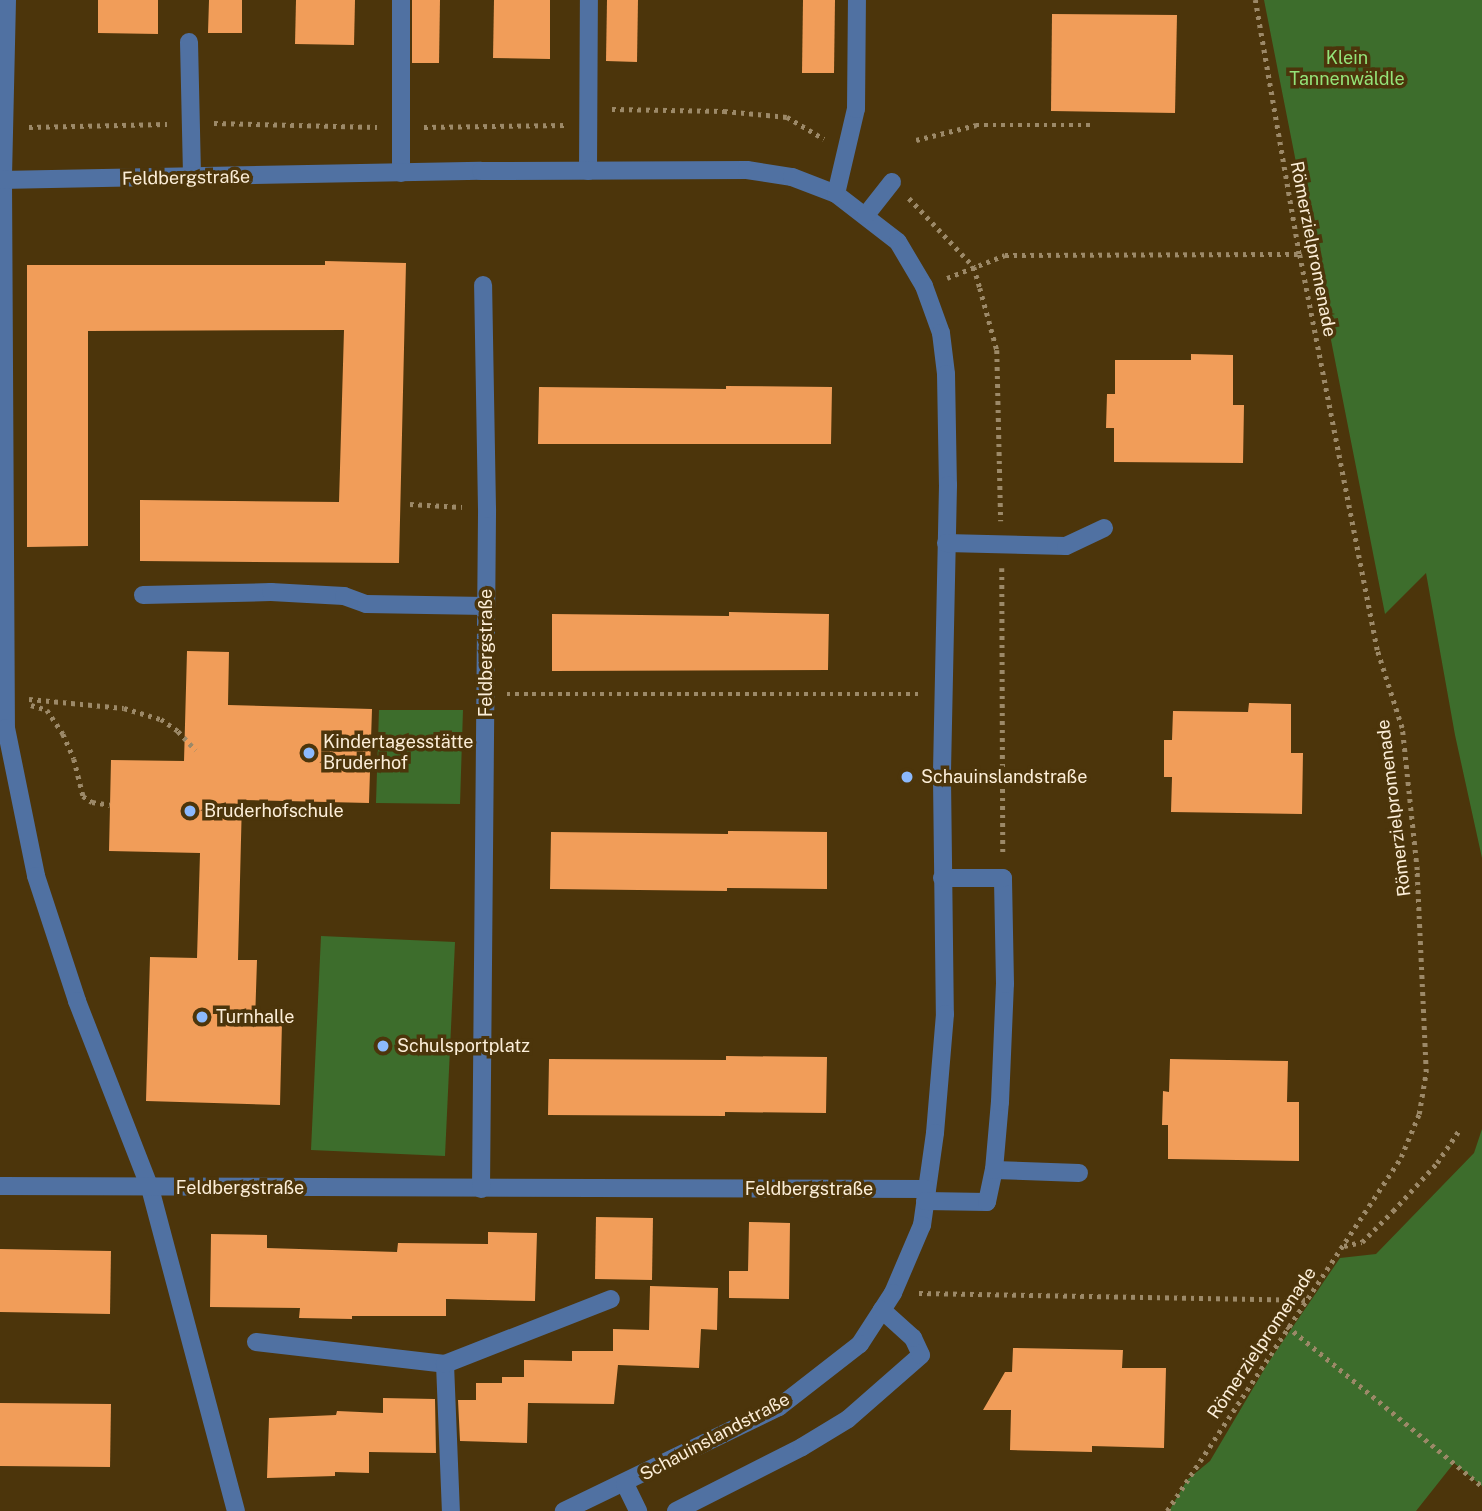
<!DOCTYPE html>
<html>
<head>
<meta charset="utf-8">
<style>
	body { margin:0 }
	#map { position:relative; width:1482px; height:1511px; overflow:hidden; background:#4c350b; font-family:"Public Sans",sans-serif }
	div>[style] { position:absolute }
	.green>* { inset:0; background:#3d6d2c }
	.building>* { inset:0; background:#f19d59 }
	.path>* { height:4.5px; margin-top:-2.25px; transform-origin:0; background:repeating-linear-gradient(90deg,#9c8968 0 3.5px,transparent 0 8.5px) }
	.minor>* { height:18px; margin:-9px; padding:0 9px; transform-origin:9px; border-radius:9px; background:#5071a2 }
	.dots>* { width:19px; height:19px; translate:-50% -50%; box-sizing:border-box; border:4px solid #4c350b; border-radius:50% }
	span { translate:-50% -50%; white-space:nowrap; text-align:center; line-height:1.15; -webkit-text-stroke:7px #4c350b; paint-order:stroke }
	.park-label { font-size:18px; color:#94e378 }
	.street-label { font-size:18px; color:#fceed8 }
	.poi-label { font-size:18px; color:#fceed8 }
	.left { translate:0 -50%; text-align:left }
</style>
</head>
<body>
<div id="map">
	<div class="green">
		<div style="clip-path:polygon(1264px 0,1482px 0,1482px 858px,1455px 735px,1426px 573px,1385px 614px)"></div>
		<div style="clip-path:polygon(379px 710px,463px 710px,460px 804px,376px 803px)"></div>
		<div style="clip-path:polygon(321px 936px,455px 942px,445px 1156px,311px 1150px)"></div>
		<div style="clip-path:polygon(1482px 1129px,1482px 1486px,1454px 1463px,1416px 1511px,1169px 1511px,1187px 1480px,1210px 1461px,1268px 1363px,1340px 1258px,1376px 1254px,1474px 1153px)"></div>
	</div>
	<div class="building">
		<div style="clip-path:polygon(98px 0,158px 0,158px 34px,98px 33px)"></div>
		<div style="clip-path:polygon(209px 0,242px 0,242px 33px,208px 33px)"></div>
		<div style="clip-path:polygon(296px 0,355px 0,354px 45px,295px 44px)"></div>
		<div style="clip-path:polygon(412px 0,440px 0,439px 63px,412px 63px)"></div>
		<div style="clip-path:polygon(494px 0,550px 0,550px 59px,493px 58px)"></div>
		<div style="clip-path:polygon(607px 0,638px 0,637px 62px,606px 61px)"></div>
		<div style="clip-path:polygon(803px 0,835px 0,834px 73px,802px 73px)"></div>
		<div style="clip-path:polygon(1052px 14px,1177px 15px,1175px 113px,1051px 111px)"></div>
		<div style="clip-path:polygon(325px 261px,406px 263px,399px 563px,140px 561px,140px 500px,339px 502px,344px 330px,88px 331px,88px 546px,27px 547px,27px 265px,325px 265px)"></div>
		<div style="clip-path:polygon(1191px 354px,1233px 355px,1233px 405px,1244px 405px,1243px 463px,1114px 462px,1114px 428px,1106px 428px,1107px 394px,1115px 394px,1115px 360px,1191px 360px)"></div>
		<div style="clip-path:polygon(726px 386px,832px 387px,831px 444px,538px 444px,539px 387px,726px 389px)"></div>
		<div style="clip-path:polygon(729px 612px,829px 614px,828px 670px,552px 671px,552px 614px,729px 616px)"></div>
		<div style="clip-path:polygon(187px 651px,229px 652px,228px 705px,372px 709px,369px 803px,242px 800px,238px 960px,257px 960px,255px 1022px,282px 1022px,280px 1105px,146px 1101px,150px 957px,197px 958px,200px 853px,109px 851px,111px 760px,184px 761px)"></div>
		<div style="clip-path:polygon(1249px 703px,1291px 704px,1291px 753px,1303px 753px,1302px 814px,1171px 812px,1172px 777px,1164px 777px,1164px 740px,1172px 740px,1173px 711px,1248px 712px)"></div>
		<div style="clip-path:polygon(728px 831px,827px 832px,827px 889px,727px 888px,727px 891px,550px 889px,551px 832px,728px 834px)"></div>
		<div style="clip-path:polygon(726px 1056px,827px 1057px,826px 1113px,725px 1112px,725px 1116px,548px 1115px,549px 1059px,726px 1060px)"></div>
		<div style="clip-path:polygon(1170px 1059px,1288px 1061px,1287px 1102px,1299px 1102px,1299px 1161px,1168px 1159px,1168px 1125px,1162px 1125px,1163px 1091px,1169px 1092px)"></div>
		<div style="clip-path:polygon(596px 1217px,653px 1218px,652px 1280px,595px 1279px)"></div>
		<div style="clip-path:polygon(749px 1222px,790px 1223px,789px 1299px,729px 1298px,729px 1271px,748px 1271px)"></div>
		<div style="clip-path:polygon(488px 1232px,537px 1233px,535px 1301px,446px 1299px,446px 1316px,352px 1316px,352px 1319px,299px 1318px,300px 1308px,210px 1307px,211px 1234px,267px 1235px,267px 1248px,397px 1252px,398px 1243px,488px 1244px)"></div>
		<div style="clip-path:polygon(0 1249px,111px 1251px,110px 1314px,0 1312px)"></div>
		<div style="clip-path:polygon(650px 1286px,718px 1288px,717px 1330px,701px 1329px,699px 1368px,618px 1365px,614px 1404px,528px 1403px,527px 1443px,460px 1441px,458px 1400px,476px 1400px,476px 1383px,502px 1383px,502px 1377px,524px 1377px,524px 1360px,572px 1361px,572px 1351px,613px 1351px,613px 1329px,649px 1330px)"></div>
		<div style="clip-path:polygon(1013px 1348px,1123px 1350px,1122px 1368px,1166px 1368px,1164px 1448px,1092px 1446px,1092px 1452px,1010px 1450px,1011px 1410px,983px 1410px,1005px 1372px,1012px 1372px)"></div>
		<div style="clip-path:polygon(383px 1398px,435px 1399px,436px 1453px,369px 1452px,369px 1473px,335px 1472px,335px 1476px,267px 1478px,269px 1418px,336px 1415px,337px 1411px,383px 1413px)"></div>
		<div style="clip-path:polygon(0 1403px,111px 1404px,110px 1467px,0 1466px)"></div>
	</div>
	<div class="path">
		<div style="left:612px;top:109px;width:112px;rotate:1deg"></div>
		<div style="left:724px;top:111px;width:63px;rotate:5.4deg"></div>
		<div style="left:787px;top:117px;width:43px;rotate:30.7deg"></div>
		<div style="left:214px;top:123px;width:163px;rotate:1.4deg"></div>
		<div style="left:29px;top:127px;width:138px;rotate:-1.2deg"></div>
		<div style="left:424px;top:127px;width:142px;rotate:-0.8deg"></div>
		<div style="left:916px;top:140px;width:62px;rotate:-14deg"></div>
		<div style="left:976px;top:125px;width:114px"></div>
		<div style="left:909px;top:198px;width:95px;rotate:46.7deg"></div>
		<div style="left:974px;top:267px;width:22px;rotate:74deg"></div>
		<div style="left:980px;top:288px;width:64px;rotate:74.7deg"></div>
		<div style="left:997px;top:350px;width:171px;rotate:88.7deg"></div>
		<div style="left:947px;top:278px;width:62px;rotate:-21.6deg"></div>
		<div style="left:1005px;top:255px;width:294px;rotate:-0.2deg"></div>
		<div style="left:410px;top:504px;width:52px;rotate:3.3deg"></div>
		<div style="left:1002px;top:568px;width:285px;rotate:89.8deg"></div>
		<div style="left:507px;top:694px;width:412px"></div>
		<div style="left:29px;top:699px;width:95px;rotate:5.4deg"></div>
		<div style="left:124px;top:708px;width:39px;rotate:17deg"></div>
		<div style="left:161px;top:719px;width:21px;rotate:35deg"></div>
		<div style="left:178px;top:731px;width:26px;rotate:47deg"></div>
		<div style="left:31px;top:705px;width:17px;rotate:17deg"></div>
		<div style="left:47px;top:710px;width:29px;rotate:56deg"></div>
		<div style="left:63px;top:734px;width:27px;rotate:66deg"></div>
		<div style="left:74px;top:759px;width:38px;rotate:76deg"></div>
		<div style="left:83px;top:796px;width:11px;rotate:34deg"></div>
		<div style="left:92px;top:802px;width:18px;rotate:9deg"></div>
		<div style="left:1344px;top:1246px;width:18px;rotate:-13deg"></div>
		<div style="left:1362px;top:1242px;width:44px;rotate:-45deg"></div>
		<div style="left:1393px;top:1211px;width:65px;rotate:-47.5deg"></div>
		<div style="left:1437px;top:1163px;width:40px;rotate:-56deg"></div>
		<div style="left:919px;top:1293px;width:389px;rotate:1deg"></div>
		<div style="left:1287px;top:1326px;width:252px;rotate:39.4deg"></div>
		<div style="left:1167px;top:1511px;width:424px;rotate:-56.5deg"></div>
		<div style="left:1401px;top:1157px;width:47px;rotate:-67.3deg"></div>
		<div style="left:1419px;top:1114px;width:43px;rotate:-80.5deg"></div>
		<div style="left:1426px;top:1072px;width:202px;rotate:-92.6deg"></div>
		<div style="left:1417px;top:870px;width:143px;rotate:-96deg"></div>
		<div style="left:1402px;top:728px;width:82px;rotate:-107.8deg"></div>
		<div style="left:1377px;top:650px;width:404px;rotate:-101.1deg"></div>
		<div style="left:1299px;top:254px;width:258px;rotate:-99.8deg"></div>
	</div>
	<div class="minor">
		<div style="left:7px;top:0;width:181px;rotate:91.3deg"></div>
		<div style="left:3px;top:181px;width:547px;rotate:89.69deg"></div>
		<div style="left:6px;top:728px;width:151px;rotate:78.5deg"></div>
		<div style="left:36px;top:876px;width:132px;rotate:71.8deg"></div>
		<div style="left:77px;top:1001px;width:201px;rotate:68.7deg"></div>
		<div style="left:150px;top:1188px;width:334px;rotate:75.1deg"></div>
		<div style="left:189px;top:42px;width:136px;rotate:88.7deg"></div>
		<div style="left:588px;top:171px;width:171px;rotate:-89.7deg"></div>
		<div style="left:401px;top:173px;width:173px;rotate:-90deg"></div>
		<div style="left:0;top:180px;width:481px;rotate:-1.1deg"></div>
		<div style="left:481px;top:171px;width:266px;rotate:-0.2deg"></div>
		<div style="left:747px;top:170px;width:46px;rotate:8.8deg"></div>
		<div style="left:792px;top:177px;width:47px;rotate:21.1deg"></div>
		<div style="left:836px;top:194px;width:78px;rotate:37.7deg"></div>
		<div style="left:898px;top:242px;width:51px;rotate:59.4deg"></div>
		<div style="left:924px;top:286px;width:50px;rotate:70.1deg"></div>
		<div style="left:941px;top:333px;width:41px;rotate:83deg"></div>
		<div style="left:946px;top:374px;width:111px;rotate:89deg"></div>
		<div style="left:948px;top:485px;width:294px;rotate:91.2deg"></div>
		<div style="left:942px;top:779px;width:235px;rotate:89.3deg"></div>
		<div style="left:945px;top:1014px;width:119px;rotate:94.8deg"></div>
		<div style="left:935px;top:1133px;width:93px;rotate:98deg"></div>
		<div style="left:922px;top:1225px;width:74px;rotate:113.1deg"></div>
		<div style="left:893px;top:1293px;width:61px;rotate:122.9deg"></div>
		<div style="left:860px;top:1344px;width:103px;rotate:142.1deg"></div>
		<div style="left:779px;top:1407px;width:239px;rotate:154.2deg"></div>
		<div style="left:836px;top:194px;width:87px;rotate:-76.8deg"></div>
		<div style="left:856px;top:109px;width:109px;rotate:-89.5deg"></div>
		<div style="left:866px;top:215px;width:42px;rotate:-51.8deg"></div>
		<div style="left:946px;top:543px;width:120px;rotate:1.4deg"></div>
		<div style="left:1066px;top:546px;width:42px;rotate:-25.3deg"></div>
		<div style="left:143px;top:595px;width:128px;rotate:-1.3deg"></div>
		<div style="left:271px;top:592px;width:73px;rotate:3.1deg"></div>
		<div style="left:344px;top:596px;width:23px;rotate:20deg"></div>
		<div style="left:366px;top:604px;width:120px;rotate:1deg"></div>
		<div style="left:994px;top:1170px;width:85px;rotate:2deg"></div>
		<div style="left:0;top:1186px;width:927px;rotate:0.19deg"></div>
		<div style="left:481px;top:1189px;width:680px;rotate:-89.49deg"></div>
		<div style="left:487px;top:509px;width:224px;rotate:-91deg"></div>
		<div style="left:925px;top:1201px;width:62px;rotate:0.9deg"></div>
		<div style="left:987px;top:1202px;width:33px;rotate:-78deg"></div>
		<div style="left:994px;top:1170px;width:68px;rotate:-85deg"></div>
		<div style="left:1000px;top:1102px;width:118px;rotate:-87.6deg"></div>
		<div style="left:1005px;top:984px;width:106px;rotate:-91.1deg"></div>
		<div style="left:1003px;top:878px;width:61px;rotate:180deg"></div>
		<div style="left:256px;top:1342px;width:190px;rotate:6.6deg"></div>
		<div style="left:445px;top:1364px;width:147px;rotate:87.7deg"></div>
		<div style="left:445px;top:1364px;width:178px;rotate:-21.4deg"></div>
		<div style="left:625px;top:1484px;width:30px;rotate:64deg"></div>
		<div style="left:676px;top:1511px;width:141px;rotate:-26.9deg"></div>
		<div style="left:802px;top:1447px;width:54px;rotate:-31.3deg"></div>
		<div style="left:848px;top:1419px;width:97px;rotate:-41.2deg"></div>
		<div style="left:921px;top:1355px;width:19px;rotate:-115deg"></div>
		<div style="left:913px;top:1338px;width:42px;rotate:-137.9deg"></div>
	</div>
	<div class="dots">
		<div style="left:309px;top:753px;background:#8cb9fc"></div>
		<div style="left:907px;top:777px;background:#8cb9fc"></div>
		<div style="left:190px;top:811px;background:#8cb9fc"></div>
		<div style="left:202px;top:1017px;background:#8cb9fc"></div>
		<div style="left:383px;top:1046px;background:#8cb9fc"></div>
	</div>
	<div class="park-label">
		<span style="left:1347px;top:69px">Klein<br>Tannenwäldle</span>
	</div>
	<div class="street-label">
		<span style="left:186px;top:178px;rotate:-1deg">Feldbergstraße</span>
		<span style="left:1313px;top:249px;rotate:79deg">Römerzielpromenade</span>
		<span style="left:486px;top:653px;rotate:-90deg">Feldbergstraße</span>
		<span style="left:1394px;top:808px;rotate:-97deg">Römerzielpromenade</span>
		<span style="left:240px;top:1188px">Feldbergstraße</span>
		<span style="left:809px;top:1189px">Feldbergstraße</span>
		<span style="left:1262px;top:1343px;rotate:-56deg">Römerzielpromenade</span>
		<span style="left:715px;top:1437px;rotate:-28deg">Schauinslandstraße</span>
	</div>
	<div class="poi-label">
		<span class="left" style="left:323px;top:753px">Kindertagesstätte<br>Bruderhof</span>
		<span class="left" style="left:921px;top:777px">Schauinslandstraße</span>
		<span class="left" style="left:204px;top:811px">Bruderhofschule</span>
		<span class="left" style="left:216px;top:1017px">Turnhalle</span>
		<span class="left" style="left:397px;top:1046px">Schulsportplatz</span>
	</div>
</div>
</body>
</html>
